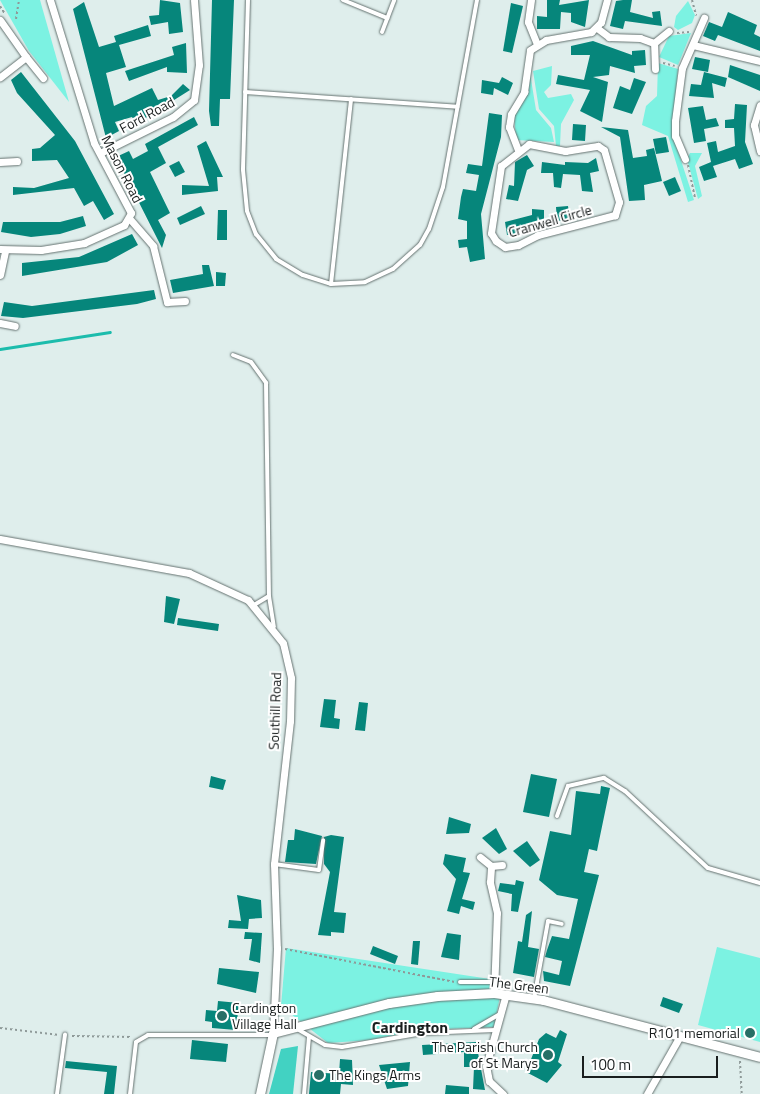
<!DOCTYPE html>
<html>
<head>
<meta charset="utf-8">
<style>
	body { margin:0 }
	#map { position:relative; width:760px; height:1094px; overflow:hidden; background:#dfeeec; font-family:"Titillium Web",sans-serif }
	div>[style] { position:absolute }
	.green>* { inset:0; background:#7cf2e2 }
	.forest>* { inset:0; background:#42d2c2 }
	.stream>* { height:2.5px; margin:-1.25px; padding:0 1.25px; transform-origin:1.25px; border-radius:1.25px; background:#1cbcac }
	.building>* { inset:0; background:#06867b }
	.path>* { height:2px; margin-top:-1px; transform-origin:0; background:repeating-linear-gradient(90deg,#8e9998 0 2.5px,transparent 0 5px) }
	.roads { filter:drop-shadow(0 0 1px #657270) drop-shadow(0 0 1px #657270) }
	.service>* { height:4px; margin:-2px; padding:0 2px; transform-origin:2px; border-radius:2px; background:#fff }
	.minor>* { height:7px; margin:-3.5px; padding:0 3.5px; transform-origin:3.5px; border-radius:3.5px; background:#fff }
	.tertiary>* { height:9px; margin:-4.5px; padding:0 4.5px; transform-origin:4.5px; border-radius:4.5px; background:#fff }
	.dots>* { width:14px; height:14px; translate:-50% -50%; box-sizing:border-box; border:2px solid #fff; border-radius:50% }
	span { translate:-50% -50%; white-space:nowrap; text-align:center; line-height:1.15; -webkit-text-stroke:4px #fff; paint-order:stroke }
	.street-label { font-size:14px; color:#191e1e }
	.poi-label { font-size:14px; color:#191e1e }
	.left { translate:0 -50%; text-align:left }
	.right { translate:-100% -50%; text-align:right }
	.quarter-label { font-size:16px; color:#191e1e; font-weight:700 }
	.scale { position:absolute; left:582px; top:1056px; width:136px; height:22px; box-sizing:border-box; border:2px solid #191e1e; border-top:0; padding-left:6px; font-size:15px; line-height:18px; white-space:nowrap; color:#191e1e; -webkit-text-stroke:4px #fff; paint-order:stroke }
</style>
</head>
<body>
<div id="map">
	<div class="green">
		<div style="clip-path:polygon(0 0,40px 0,69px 102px,29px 51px)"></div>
		<div style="clip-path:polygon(688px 1px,695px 15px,692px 23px,678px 30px,674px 27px,676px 16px)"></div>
		<div style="clip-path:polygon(691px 33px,678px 65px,659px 57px,669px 36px)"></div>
		<div style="clip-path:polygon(658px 63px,678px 69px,672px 133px,694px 200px,688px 202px,668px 136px,642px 125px,646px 106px,657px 96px)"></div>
		<div style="clip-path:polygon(552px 66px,551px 85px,544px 92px,548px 98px,571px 94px,574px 100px,561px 124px,560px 146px,556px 146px,554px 126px,539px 109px,533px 71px)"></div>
		<div style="clip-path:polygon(530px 73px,536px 110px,551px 128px,554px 142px,516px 140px,514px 115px,529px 89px)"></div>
		<div style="clip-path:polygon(690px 153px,702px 153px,695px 166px,702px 196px,698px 199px,687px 159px)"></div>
		<div style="clip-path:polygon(717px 947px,760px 958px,760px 1042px,698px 1025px)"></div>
		<div style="clip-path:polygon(286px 948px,503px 981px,494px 1027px,419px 1030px,371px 1040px,328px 1043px,281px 1006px)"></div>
	</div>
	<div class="forest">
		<div style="clip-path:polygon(298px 1046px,293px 1094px,269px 1094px,281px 1049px)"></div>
	</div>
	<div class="stream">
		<div style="left:0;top:349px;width:111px;rotate:-8.8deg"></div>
	</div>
	<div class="building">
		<div style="clip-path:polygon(160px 0,180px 3px,183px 32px,169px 34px,168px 22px,151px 25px,149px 16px,159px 15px)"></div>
		<div style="clip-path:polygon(212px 0,234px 0,230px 99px,220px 99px,219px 126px,211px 126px,209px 111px)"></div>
		<div style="clip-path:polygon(547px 0,560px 0,559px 5px,589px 0,585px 27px,571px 22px,571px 13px,561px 12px,560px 29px,537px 29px,537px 16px,547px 17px)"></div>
		<div style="clip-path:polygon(623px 0,632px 0,630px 12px,653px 18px,652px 12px,660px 11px,662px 26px,625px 21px,623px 29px,610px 26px,616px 1px)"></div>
		<div style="clip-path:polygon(84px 2px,99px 47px,116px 42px,114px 36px,148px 25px,151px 36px,119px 45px,126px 67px,106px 73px,114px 106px,152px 88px,158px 100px,171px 96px,183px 84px,190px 90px,136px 124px,132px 117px,115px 122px,119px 131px,106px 138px,73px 9px)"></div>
		<div style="clip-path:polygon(511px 3px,523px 6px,512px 53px,503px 51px)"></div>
		<div style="clip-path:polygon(728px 12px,757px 25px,754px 34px,760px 37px,760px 51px,718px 35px,715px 41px,703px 36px,709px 22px,722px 27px)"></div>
		<div style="clip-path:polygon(593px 41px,632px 55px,632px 51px,645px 50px,646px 65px,634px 66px,635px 73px,610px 66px,609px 75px,593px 77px,608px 82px,602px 122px,580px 111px,590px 90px,556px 84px,558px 75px,584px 80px,590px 55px,571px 55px,571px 46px)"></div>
		<div style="clip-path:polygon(186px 43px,187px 73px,167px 72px,167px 67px,129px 81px,125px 71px,174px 55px,172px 47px)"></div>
		<div style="clip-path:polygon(695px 57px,710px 60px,708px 72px,692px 69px)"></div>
		<div style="clip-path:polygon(730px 65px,760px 75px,760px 91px,728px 77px)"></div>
		<div style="clip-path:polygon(21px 72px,75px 141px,114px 214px,104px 220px,93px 201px,84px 206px,74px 188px,13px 195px,13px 187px,34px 188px,69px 178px,57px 160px,32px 161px,32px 149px,40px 148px,55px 135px,17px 93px,11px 80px)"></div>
		<div style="clip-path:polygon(704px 72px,727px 78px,725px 87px,712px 83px,714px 98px,689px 96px,691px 84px,701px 85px)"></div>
		<div style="clip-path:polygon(502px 77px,513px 83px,508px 95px,494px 88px,493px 95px,481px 93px,482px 80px,499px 83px)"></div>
		<div style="clip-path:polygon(634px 78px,646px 82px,632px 114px,613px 108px,620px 86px,630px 90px)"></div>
		<div style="clip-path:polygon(735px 104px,747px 105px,745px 142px,753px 164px,739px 169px,735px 159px,713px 166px,717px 177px,704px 181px,699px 167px,711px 162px,707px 143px,716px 141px,718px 152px,735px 146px,734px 128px,725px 128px,725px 120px,734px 119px)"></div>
		<div style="clip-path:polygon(703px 106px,706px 120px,716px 118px,719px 126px,704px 129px,706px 141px,694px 143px,688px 108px)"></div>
		<div style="clip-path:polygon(489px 113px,502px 115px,501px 137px,481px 214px,485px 259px,470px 262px,467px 247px,459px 248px,458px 240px,467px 239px,467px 221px,458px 219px,461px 197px,463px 189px,476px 191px,479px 175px,466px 173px,468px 164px,482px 166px)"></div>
		<div style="clip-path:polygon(194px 117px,198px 125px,158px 147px,166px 163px,150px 172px,170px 213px,158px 220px,166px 235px,162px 248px,116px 157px,129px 151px,133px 159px,148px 151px,145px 144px)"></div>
		<div style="clip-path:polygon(573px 124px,586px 125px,585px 141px,572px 140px)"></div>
		<div style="clip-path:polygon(601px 127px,628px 130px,633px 158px,647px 156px,646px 150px,654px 148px,662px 181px,644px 185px,645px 200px,629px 201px,620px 137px)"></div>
		<div style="clip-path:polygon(666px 137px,669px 152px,656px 154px,653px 139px)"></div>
		<div style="clip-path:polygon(206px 141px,223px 177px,217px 177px,218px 191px,182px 195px,182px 185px,209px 186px,197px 146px)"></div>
		<div style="clip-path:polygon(527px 155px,534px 166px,527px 170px,518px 201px,506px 199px,509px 185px,514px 186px,515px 162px)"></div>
		<div style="clip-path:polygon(596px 158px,599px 171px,590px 173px,593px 192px,582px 191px,580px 175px,563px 174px,561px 188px,554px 187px,553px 173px,541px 173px,542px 162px,565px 165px,565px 162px,588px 163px)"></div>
		<div style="clip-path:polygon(179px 161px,185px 172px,175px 177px,169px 166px)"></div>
		<div style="clip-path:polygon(675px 177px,681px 191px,669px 196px,663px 182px)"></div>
		<div style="clip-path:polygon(201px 206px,205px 214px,180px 225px,177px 218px)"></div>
		<div style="clip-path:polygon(568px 206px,570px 220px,557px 221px,556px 207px)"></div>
		<div style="clip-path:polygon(532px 209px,544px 210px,544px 224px,519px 227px,520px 234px,507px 235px,505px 222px,532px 215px)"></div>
		<div style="clip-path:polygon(218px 210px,227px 210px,227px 240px,217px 240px)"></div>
		<div style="clip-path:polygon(83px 216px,86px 226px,60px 234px,31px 237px,1px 232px,3px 222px,60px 222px)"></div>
		<div style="clip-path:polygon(132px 234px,138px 245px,107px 262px,22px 276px,22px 263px,79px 257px)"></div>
		<div style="clip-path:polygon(202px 265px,209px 265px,214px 286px,173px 293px,170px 280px,203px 274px)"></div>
		<div style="clip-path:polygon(216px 272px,226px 273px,225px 286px,216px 286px)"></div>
		<div style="clip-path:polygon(154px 290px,156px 299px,137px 304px,23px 318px,1px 316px,4px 302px,32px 306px)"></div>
		<div style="clip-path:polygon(166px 596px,180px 599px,174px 624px,164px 622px)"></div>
		<div style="clip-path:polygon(178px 618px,219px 624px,218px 631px,177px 625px)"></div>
		<div style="clip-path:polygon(324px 699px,336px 700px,334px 718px,340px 719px,339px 729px,320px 727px)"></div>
		<div style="clip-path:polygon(359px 702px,368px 703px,365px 731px,355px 730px)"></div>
		<div style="clip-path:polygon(531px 774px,557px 779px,549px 817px,523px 812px)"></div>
		<div style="clip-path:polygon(211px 776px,226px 780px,223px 790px,209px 787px)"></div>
		<div style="clip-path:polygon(601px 786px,610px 788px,599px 841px,597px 851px,589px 849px,584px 872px,599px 875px,570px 986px,544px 981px,543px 971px,559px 975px,562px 961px,545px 957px,547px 950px,552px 936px,569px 939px,578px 899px,557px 895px,539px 880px,550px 831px,571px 835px,576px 791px,600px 794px)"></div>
		<div style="clip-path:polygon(449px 817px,471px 824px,469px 833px,446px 834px)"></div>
		<div style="clip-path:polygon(496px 828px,507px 849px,499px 854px,482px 838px)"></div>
		<div style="clip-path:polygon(295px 829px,322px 836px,316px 864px,285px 862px,288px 840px,294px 840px)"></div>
		<div style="clip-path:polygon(331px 835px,344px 837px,334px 912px,346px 913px,344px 933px,331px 932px,331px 936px,318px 935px,330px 872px,324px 864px,324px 837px)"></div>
		<div style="clip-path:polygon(527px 841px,540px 860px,530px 867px,513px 851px)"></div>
		<div style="clip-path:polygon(445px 854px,466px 858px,463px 872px,470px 873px,462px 899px,475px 902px,473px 910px,461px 906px,459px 914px,447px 911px,456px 879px,443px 864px)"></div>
		<div style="clip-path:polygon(516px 880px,524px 882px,518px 912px,511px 911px,512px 894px,498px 891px,500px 883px,515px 885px)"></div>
		<div style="clip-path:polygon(237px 895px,261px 900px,262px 918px,249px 919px,248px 929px,228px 928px,229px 920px,241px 921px)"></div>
		<div style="clip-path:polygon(532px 911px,528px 947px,539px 949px,534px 977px,513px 973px,518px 941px,522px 942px,526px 915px)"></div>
		<div style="clip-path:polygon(245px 932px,262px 933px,260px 963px,249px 960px,252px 939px,244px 939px)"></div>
		<div style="clip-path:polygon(447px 933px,461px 935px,459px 960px,441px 957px)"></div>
		<div style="clip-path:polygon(413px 941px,420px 941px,418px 965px,411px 964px)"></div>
		<div style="clip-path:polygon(373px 946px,398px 956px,395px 964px,370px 954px)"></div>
		<div style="clip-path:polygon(219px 968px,259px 972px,256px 993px,217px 984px)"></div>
		<div style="clip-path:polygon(663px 997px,683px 1004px,679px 1013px,660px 1006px)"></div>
		<div style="clip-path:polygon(218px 1001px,239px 1003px,236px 1030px,212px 1028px,212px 1022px,205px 1021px,206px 1010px,217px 1011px)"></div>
		<div style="clip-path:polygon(560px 1030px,567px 1034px,558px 1062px,562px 1065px,547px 1083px,526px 1072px,539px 1039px,546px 1033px,556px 1038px)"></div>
		<div style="clip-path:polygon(192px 1040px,228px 1044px,226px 1062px,190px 1059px)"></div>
		<div style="clip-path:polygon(476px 1042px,485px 1090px,473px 1089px,474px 1067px,464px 1067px,464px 1052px,423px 1055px,422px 1045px)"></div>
		<div style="clip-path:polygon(340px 1059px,352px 1060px,353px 1085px,341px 1084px,340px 1094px,309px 1094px,311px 1072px,339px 1074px)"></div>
		<div style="clip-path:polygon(66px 1061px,117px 1066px,114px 1094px,104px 1094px,107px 1072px,65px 1068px)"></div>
		<div style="clip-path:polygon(410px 1062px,408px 1086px,387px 1089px,379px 1065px)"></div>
		<div style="clip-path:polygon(446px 1085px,469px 1087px,469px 1094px,445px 1094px)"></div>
	</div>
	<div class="path">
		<div style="left:692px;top:0;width:16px;rotate:75deg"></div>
		<div style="left:0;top:6px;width:9px;rotate:58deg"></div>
		<div style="left:16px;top:19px;width:19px;rotate:-81deg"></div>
		<div style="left:677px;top:33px;width:12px;rotate:-5deg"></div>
		<div style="left:663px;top:63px;width:12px;rotate:14deg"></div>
		<div style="left:688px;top:165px;width:34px;rotate:78deg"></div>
		<div style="left:285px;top:949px;width:173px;rotate:11deg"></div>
		<div style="left:0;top:1028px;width:60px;rotate:6.7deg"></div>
		<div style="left:72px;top:1036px;width:60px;rotate:1deg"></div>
		<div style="left:740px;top:1061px;width:33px;rotate:87deg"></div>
	</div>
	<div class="roads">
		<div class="service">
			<div style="left:248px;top:0;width:170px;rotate:91.7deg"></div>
			<div style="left:243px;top:170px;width:41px;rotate:84.4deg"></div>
			<div style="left:247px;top:211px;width:25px;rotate:69deg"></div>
			<div style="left:256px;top:234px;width:32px;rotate:51deg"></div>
			<div style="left:276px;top:259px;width:31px;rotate:31deg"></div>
			<div style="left:303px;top:275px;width:29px;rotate:18deg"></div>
			<div style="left:331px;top:284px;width:34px;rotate:-3deg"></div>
			<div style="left:365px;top:282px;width:31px;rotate:-25deg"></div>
			<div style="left:393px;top:269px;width:36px;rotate:-42deg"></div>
			<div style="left:420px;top:245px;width:18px;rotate:-61deg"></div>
			<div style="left:429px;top:229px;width:44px;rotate:-71.6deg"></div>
			<div style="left:443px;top:187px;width:190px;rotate:-79.7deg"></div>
			<div style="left:343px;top:0;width:48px;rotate:22.2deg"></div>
			<div style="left:382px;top:32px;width:34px;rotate:-69deg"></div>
			<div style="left:245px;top:92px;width:213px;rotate:4deg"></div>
			<div style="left:331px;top:284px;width:186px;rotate:-83.8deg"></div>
			<div style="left:233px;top:355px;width:19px;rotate:21deg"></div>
			<div style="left:251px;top:362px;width:26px;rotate:54deg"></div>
			<div style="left:266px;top:383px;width:213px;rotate:89.2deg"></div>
			<div style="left:269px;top:596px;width:31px;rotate:81deg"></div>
			<div style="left:254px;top:605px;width:17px;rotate:-31deg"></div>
			<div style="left:557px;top:816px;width:32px;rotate:-70deg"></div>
			<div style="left:568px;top:786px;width:37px;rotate:-13deg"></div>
			<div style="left:604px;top:778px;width:25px;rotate:32deg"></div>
			<div style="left:625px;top:791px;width:113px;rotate:42.9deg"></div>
			<div style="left:708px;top:868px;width:54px;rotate:16.1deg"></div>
			<div style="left:274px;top:864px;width:45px;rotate:7.6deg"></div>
			<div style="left:319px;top:870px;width:30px;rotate:-82deg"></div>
			<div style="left:460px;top:982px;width:31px"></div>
			<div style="left:534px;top:999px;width:79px;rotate:-79.8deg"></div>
			<div style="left:548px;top:921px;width:14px;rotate:12deg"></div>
			<div style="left:474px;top:1029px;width:30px;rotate:-30deg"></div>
			<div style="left:299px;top:1030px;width:30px;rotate:30deg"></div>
			<div style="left:325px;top:1045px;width:17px;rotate:7deg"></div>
			<div style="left:342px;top:1047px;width:82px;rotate:-9.8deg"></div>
			<div style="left:423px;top:1033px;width:72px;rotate:-2.4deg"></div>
			<div style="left:57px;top:1094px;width:60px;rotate:-82.3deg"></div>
			<div style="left:130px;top:1094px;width:52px;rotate:-83.4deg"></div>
			<div style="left:136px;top:1042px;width:14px;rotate:-30deg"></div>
			<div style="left:148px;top:1035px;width:125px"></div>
			<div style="left:304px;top:1094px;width:57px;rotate:-85deg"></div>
		</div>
		<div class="minor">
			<div style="left:531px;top:0;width:22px;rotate:98deg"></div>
			<div style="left:528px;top:22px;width:24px;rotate:68deg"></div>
			<div style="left:0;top:20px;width:45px;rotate:54.9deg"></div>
			<div style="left:26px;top:57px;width:33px;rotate:142deg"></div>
			<div style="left:597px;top:28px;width:15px;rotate:37deg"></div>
			<div style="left:609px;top:37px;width:31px;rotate:2deg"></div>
			<div style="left:640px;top:38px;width:15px;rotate:20deg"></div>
			<div style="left:693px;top:45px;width:69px;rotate:13.4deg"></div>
			<div style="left:26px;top:57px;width:27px;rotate:51deg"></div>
			<div style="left:655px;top:69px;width:26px;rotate:-92deg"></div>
			<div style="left:654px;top:43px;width:19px;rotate:-39deg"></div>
			<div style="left:760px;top:105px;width:21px;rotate:107deg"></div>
			<div style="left:754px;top:125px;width:27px;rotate:77deg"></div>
			<div style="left:529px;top:144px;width:37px;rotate:11deg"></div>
			<div style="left:565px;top:151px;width:33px;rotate:-9deg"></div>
			<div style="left:598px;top:146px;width:7px;rotate:34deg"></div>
			<div style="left:604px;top:150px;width:54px;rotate:73.9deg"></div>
			<div style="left:619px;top:202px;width:14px;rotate:107deg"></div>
			<div style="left:615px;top:215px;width:80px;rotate:165.4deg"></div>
			<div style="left:538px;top:235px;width:22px;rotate:153deg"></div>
			<div style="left:518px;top:245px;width:13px;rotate:171deg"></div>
			<div style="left:505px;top:247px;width:11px;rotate:-146deg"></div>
			<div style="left:496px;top:241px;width:9px;rotate:-122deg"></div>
			<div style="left:491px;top:233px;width:68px;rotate:-81.5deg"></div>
			<div style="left:501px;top:166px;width:36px;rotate:-38deg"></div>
			<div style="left:518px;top:150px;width:25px;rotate:-111deg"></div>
			<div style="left:509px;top:127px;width:13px;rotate:-81deg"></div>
			<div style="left:511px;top:114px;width:26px;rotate:-59deg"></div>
			<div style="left:524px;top:92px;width:42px;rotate:-81.9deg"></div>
			<div style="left:530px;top:50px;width:19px;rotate:-32deg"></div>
			<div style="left:546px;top:40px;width:46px;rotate:-10.1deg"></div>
			<div style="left:591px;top:32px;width:14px;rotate:-45deg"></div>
			<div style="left:601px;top:22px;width:23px;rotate:-75deg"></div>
			<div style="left:100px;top:153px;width:81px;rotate:-26.3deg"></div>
			<div style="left:173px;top:117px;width:27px;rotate:-39deg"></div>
			<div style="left:194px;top:100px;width:35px;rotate:-82deg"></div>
			<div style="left:199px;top:65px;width:65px;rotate:-94.4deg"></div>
			<div style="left:685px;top:159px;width:25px;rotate:-113deg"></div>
			<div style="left:675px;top:136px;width:15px;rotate:-90deg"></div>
			<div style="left:675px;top:121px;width:53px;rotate:-82.5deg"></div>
			<div style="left:682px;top:68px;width:55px;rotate:-66.3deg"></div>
			<div style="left:0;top:162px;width:17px;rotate:-3deg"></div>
			<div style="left:129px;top:218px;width:37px;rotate:49deg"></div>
			<div style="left:153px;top:246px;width:58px;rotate:76deg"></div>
			<div style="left:167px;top:302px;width:18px;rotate:-3deg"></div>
			<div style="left:0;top:249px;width:41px;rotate:1.4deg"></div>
			<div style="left:41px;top:250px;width:44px;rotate:-9.2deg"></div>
			<div style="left:84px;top:243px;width:44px;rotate:-24.2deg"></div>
			<div style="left:124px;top:225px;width:14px;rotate:-60deg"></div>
			<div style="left:131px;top:213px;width:79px;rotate:-117.9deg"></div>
			<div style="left:94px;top:143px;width:150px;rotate:-107.1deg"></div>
			<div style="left:0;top:275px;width:25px;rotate:-78deg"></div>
			<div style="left:0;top:323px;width:15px;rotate:11deg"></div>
			<div style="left:0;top:539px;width:192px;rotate:10.2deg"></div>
			<div style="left:189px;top:573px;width:65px;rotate:24.6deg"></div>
			<div style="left:248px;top:600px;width:55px;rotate:50.9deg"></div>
			<div style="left:283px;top:643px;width:36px;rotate:77deg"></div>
			<div style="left:291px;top:678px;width:43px;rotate:91.3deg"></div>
			<div style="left:290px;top:721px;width:144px;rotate:96.4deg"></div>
			<div style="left:274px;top:864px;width:84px;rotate:88deg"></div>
			<div style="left:277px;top:948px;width:85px;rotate:92.7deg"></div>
			<div style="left:480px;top:857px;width:14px;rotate:39deg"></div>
			<div style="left:494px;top:993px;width:80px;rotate:-87.9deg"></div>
			<div style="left:497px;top:913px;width:32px;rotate:-103deg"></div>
			<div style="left:490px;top:882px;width:16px;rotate:-86deg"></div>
			<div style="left:491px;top:866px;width:11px;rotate:-5deg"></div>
			<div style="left:503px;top:1094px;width:19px;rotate:-137deg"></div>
			<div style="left:489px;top:1081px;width:15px;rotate:-101deg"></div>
			<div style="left:486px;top:1066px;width:75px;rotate:-74.5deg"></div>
			<div style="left:647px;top:1094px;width:67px;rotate:-60.4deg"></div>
		</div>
		<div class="tertiary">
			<div style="left:260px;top:1094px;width:62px;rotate:-78deg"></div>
			<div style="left:273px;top:1033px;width:120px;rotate:-14.5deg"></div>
			<div style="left:389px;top:1003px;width:49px;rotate:-8.3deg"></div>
			<div style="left:437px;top:996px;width:57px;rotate:-3deg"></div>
			<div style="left:494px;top:993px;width:49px;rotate:8.1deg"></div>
			<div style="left:543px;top:1000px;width:224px;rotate:14.7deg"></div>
		</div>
	</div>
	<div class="dots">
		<div style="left:222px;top:1016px;background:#276f66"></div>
		<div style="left:750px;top:1033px;background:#276f66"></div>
		<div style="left:548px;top:1055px;background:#276f66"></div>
		<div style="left:319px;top:1075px;background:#276f66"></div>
	</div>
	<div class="street-label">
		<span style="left:147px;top:115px;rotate:-28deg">Ford Road</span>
		<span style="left:122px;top:169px;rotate:63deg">Mason Road</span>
		<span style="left:550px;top:221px;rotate:-16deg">Cranwell Circle</span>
		<span style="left:275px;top:711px;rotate:-88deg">Southill Road</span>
		<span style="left:519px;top:985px;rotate:7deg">The Green</span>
	</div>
	<div class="poi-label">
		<span class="left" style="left:232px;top:1016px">Cardington<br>Village Hall</span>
		<span class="right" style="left:740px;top:1033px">R101 memorial</span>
		<span class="right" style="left:538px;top:1055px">The Parish Church<br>of St Marys</span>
		<span class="left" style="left:329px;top:1075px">The Kings Arms</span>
	</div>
	<div class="quarter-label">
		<span style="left:410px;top:1027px">Cardington</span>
	</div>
	<div class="scale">100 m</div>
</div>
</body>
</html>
